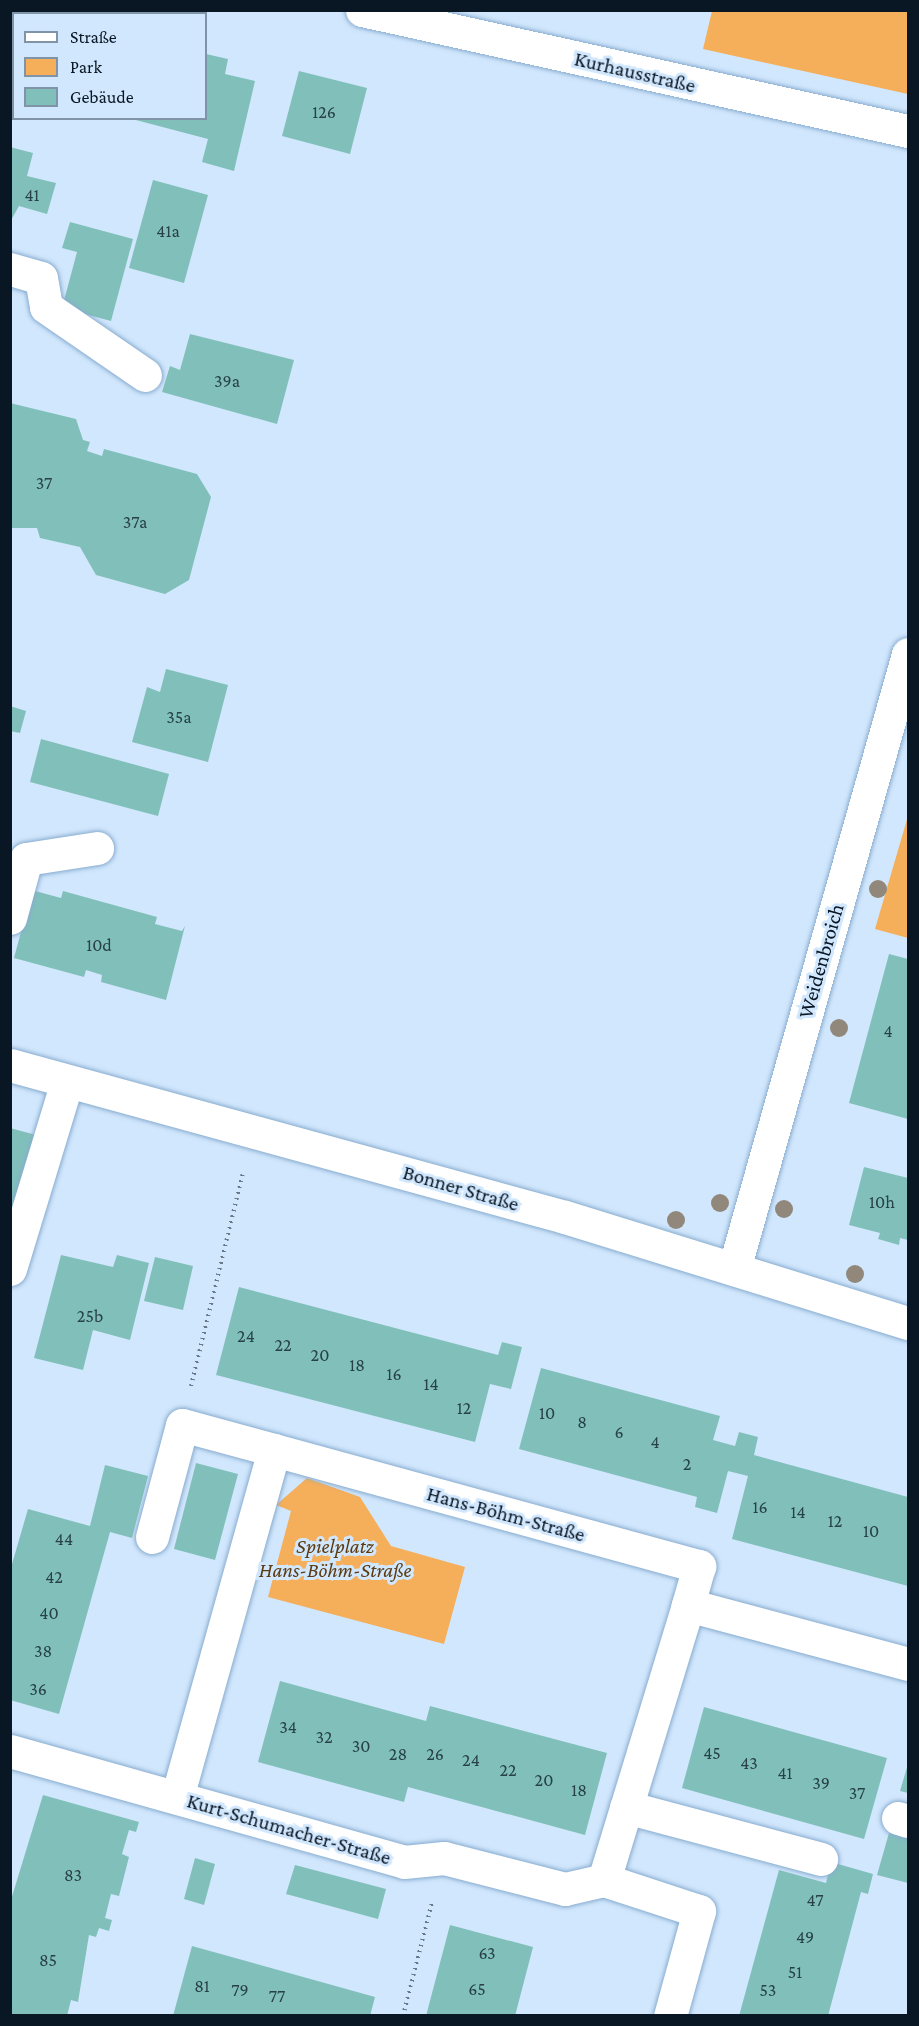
<!DOCTYPE html>
<html>
<head>
<meta charset="utf-8">
<style>
	body { margin:0 }
	#map { position:relative; width:919px; height:2026px; overflow:hidden; background:#d1e7fd; font-family:"Crimson Pro",serif }
	div>[style] { position:absolute }
	.green>* { inset:0; background:#f5ae59 }
	.building>* { inset:0; background:#81c0ba }
	.path>* { height:4px; margin-top:-2px; transform-origin:0; background:repeating-linear-gradient(90deg,#677889 0 1.5px,transparent 0 6px) }
	.roads { filter:drop-shadow(0 0 2px #88accf) drop-shadow(0 0 2px #88accf) }
	.minor>* { height:33px; margin:-16.5px; padding:0 16.5px; transform-origin:16.5px; border-radius:16.5px; background:#fff }
	.major>* { height:33px; margin:-16.5px; padding:0 16.5px; transform-origin:16.5px; border-radius:16.5px; background:#fff }
	.trees>* { width:18px; height:18px; margin:-9px; border-radius:50%; background:#91887b }
	span { translate:-50% -50%; white-space:nowrap; text-align:center; line-height:1.15; -webkit-text-stroke:6px #d1e7fd; paint-order:stroke }
	.number-label { font-size:18px; color:#274049 }
	.number-label span { -webkit-text-stroke-width:0 }
	.street-label { font-size:21px; color:#091623 }
	.park-label { font-size:21px; color:#5c3b10; font-style:italic }
	.frame { position:absolute; inset:0; border:12px solid #091623; pointer-events:none }
	.legend { position:absolute; left:12px; top:12px; width:195px; height:108px; box-sizing:border-box; background:#d1e7fd; border:2px solid #8193a6; margin:0; padding:8px 10px; list-style:none; font-size:18px; color:#091623 }
	.legend li { display:flex; align-items:center; gap:12px; height:30px }
	.legend b { width:30px; border:2px solid #8193a6 }
</style>
</head>
<body>
<div id="map">
	<div class="green">
		<div style="clip-path:polygon(712px 11px,908px 11px,908px 94px,703px 49px)"></div>
		<div style="clip-path:polygon(908px 816px,908px 938px,875px 929px)"></div>
		<div style="clip-path:polygon(307px 1478px,360px 1497px,391px 1546px,465px 1567px,444px 1644px,268px 1597px,291px 1511px,276px 1505px)"></div>
	</div>
	<div class="building">
		<div style="clip-path:polygon(206px 54px,228px 59px,225px 74px,255px 81px,234px 171px,202px 162px,208px 139px,132px 119px,206px 118px)"></div>
		<div style="clip-path:polygon(299px 71px,367px 88px,350px 154px,282px 136px)"></div>
		<div style="clip-path:polygon(10px 147px,33px 153px,27px 176px,56px 183px,47px 214px,19px 206px,10px 222px)"></div>
		<div style="clip-path:polygon(153px 180px,208px 195px,184px 283px,129px 268px)"></div>
		<div style="clip-path:polygon(70px 222px,133px 239px,111px 321px,62px 308px,77px 252px,62px 248px)"></div>
		<div style="clip-path:polygon(190px 334px,294px 360px,277px 424px,162px 392px,170px 366px,180px 370px)"></div>
		<div style="clip-path:polygon(10px 403px,76px 419px,83px 440px,90px 442px,87px 451px,102px 456px,104px 449px,197px 474px,211px 497px,189px 580px,165px 594px,96px 575px,80px 547px,40px 538px,37px 528px,10px 528px)"></div>
		<div style="clip-path:polygon(166px 669px,228px 685px,208px 762px,132px 742px,147px 687px,160px 692px)"></div>
		<div style="clip-path:polygon(10px 706px,26px 711px,20px 733px,10px 731px)"></div>
		<div style="clip-path:polygon(41px 739px,169px 774px,158px 816px,30px 782px)"></div>
		<div style="clip-path:polygon(34px 883px,35px 891px,61px 898px,63px 891px,157px 917px,155px 924px,182px 931px,185px 926px,166px 1000px,101px 982px,102px 975px,86px 970px,84px 977px,14px 958px)"></div>
		<div style="clip-path:polygon(889px 954px,908px 959px,908px 1119px,849px 1103px)"></div>
		<div style="clip-path:polygon(10px 1128px,36px 1135px,10px 1226px)"></div>
		<div style="clip-path:polygon(864px 1167px,908px 1178px,908px 1240px,900px 1238px,899px 1245px,878px 1239px,880px 1233px,849px 1225px)"></div>
		<div style="clip-path:polygon(61px 1255px,113px 1267px,117px 1255px,149px 1263px,130px 1340px,93px 1330px,83px 1370px,34px 1358px)"></div>
		<div style="clip-path:polygon(155px 1257px,193px 1266px,183px 1310px,144px 1301px)"></div>
		<div style="clip-path:polygon(239px 1287px,498px 1355px,502px 1342px,522px 1347px,511px 1389px,490px 1384px,475px 1442px,216px 1375px)"></div>
		<div style="clip-path:polygon(541px 1368px,720px 1416px,713px 1440px,735px 1446px,739px 1432px,758px 1437px,754px 1455px,908px 1497px,908px 1586px,732px 1539px,748px 1476px,728px 1471px,717px 1513px,695px 1507px,697px 1497px,519px 1449px)"></div>
		<div style="clip-path:polygon(196px 1463px,238px 1474px,215px 1560px,174px 1549px)"></div>
		<div style="clip-path:polygon(105px 1465px,148px 1476px,132px 1538px,110px 1532px,59px 1714px,10px 1700px,10px 1571px,28px 1509px,90px 1526px)"></div>
		<div style="clip-path:polygon(280px 1681px,426px 1721px,430px 1706px,607px 1753px,585px 1835px,408px 1787px,404px 1802px,258px 1762px)"></div>
		<div style="clip-path:polygon(704px 1707px,887px 1758px,864px 1839px,682px 1788px)"></div>
		<div style="clip-path:polygon(908px 1764px,908px 1793px,900px 1791px)"></div>
		<div style="clip-path:polygon(43px 1795px,139px 1822px,136px 1832px,129px 1830px,122px 1854px,129px 1857px,119px 1896px,111px 1894px,105px 1918px,112px 1920px,109px 1931px,99px 1928px,96px 1937px,89px 1935px,78px 2002px,71px 2000px,67px 2016px,10px 2016px,10px 1903px)"></div>
		<div style="clip-path:polygon(889px 1833px,908px 1838px,908px 1883px,877px 1875px)"></div>
		<div style="clip-path:polygon(195px 1858px,215px 1864px,204px 1905px,184px 1899px)"></div>
		<div style="clip-path:polygon(831px 1862px,873px 1874px,868px 1894px,861px 1892px,828px 2016px,739px 2016px,779px 1870px,826px 1883px)"></div>
		<div style="clip-path:polygon(295px 1865px,386px 1889px,378px 1919px,286px 1894px)"></div>
		<div style="clip-path:polygon(450px 1925px,533px 1947px,515px 2016px,426px 2016px)"></div>
		<div style="clip-path:polygon(192px 1946px,375px 1997px,370px 2016px,173px 2016px)"></div>
	</div>
	<div class="path">
		<div style="left:191px;top:1386px;width:220px;rotate:-76.3deg"></div>
		<div style="left:403px;top:2016px;width:118px;rotate:-75.7deg"></div>
	</div>
	<div class="roads">
		<div class="minor">
			<div style="left:362px;top:10px;width:559px;rotate:12.5deg"></div>
			<div style="left:10px;top:269px;width:32px;rotate:16deg"></div>
			<div style="left:41px;top:278px;width:29px;rotate:80deg"></div>
			<div style="left:46px;top:307px;width:120px;rotate:34.5deg"></div>
			<div style="left:10px;top:918px;width:61px;rotate:-74.8deg"></div>
			<div style="left:26px;top:859px;width:72px;rotate:-8.8deg"></div>
			<div style="left:10px;top:1269px;width:196px;rotate:-73.1deg"></div>
			<div style="left:734px;top:1269px;width:639px;rotate:-74.2deg"></div>
			<div style="left:274px;top:1450px;width:441px;rotate:15.3deg"></div>
			<div style="left:699px;top:1566px;width:41px;rotate:105.8deg"></div>
			<div style="left:152px;top:1537px;width:116px;rotate:-75deg"></div>
			<div style="left:182px;top:1425px;width:95px;rotate:15.2deg"></div>
			<div style="left:274px;top:1450px;width:360px;rotate:105.6deg"></div>
			<div style="left:10px;top:1751px;width:409px;rotate:15.7deg"></div>
			<div style="left:404px;top:1862px;width:40px;rotate:-5.7deg"></div>
			<div style="left:444px;top:1858px;width:125px;rotate:14.4deg"></div>
			<div style="left:565px;top:1889px;width:40px;rotate:-13deg"></div>
			<div style="left:604px;top:1880px;width:100px;rotate:18.1deg"></div>
			<div style="left:699px;top:1911px;width:109px;rotate:105.4deg"></div>
			<div style="left:626px;top:1807px;width:202px;rotate:14.9deg"></div>
			<div style="left:898px;top:1818px;width:10px;rotate:17deg"></div>
			<div style="left:604px;top:1880px;width:288px;rotate:-73deg"></div>
			<div style="left:688px;top:1605px;width:228px;rotate:15deg"></div>
		</div>
		<div class="major">
			<div style="left:10px;top:1065px;width:575px;rotate:15.32deg"></div>
			<div style="left:565px;top:1217px;width:359px;rotate:17.2deg"></div>
		</div>
	</div>
	<div class="trees">
		<div style="left:878px;top:889px"></div>
		<div style="left:839px;top:1028px"></div>
		<div style="left:720px;top:1203px"></div>
		<div style="left:784px;top:1209px"></div>
		<div style="left:676px;top:1220px"></div>
		<div style="left:855px;top:1274px"></div>
	</div>
	<div class="number-label">
		<span style="left:324px;top:112px">126</span>
		<span style="left:32px;top:195px">41</span>
		<span style="left:168px;top:231px">41a</span>
		<span style="left:227px;top:381px">39a</span>
		<span style="left:44px;top:483px">37</span>
		<span style="left:135px;top:522px">37a</span>
		<span style="left:179px;top:717px">35a</span>
		<span style="left:99px;top:945px">10d</span>
		<span style="left:888px;top:1031px">4</span>
		<span style="left:882px;top:1202px">10h</span>
		<span style="left:90px;top:1316px">25b</span>
		<span style="left:246px;top:1336px">24</span>
		<span style="left:283px;top:1345px">22</span>
		<span style="left:320px;top:1355px">20</span>
		<span style="left:357px;top:1365px">18</span>
		<span style="left:394px;top:1374px">16</span>
		<span style="left:431px;top:1384px">14</span>
		<span style="left:464px;top:1408px">12</span>
		<span style="left:547px;top:1413px">10</span>
		<span style="left:582px;top:1422px">8</span>
		<span style="left:619px;top:1432px">6</span>
		<span style="left:655px;top:1442px">4</span>
		<span style="left:687px;top:1464px">2</span>
		<span style="left:760px;top:1507px">16</span>
		<span style="left:798px;top:1512px">14</span>
		<span style="left:835px;top:1521px">12</span>
		<span style="left:871px;top:1531px">10</span>
		<span style="left:64px;top:1539px">44</span>
		<span style="left:54px;top:1577px">42</span>
		<span style="left:49px;top:1613px">40</span>
		<span style="left:43px;top:1651px">38</span>
		<span style="left:38px;top:1689px">36</span>
		<span style="left:288px;top:1727px">34</span>
		<span style="left:324px;top:1737px">32</span>
		<span style="left:361px;top:1746px">30</span>
		<span style="left:712px;top:1753px">45</span>
		<span style="left:398px;top:1754px">28</span>
		<span style="left:435px;top:1754px">26</span>
		<span style="left:471px;top:1760px">24</span>
		<span style="left:749px;top:1763px">43</span>
		<span style="left:508px;top:1770px">22</span>
		<span style="left:785px;top:1773px">41</span>
		<span style="left:544px;top:1780px">20</span>
		<span style="left:821px;top:1783px">39</span>
		<span style="left:579px;top:1790px">18</span>
		<span style="left:857px;top:1793px">37</span>
		<span style="left:73px;top:1875px">83</span>
		<span style="left:815px;top:1900px">47</span>
		<span style="left:805px;top:1937px">49</span>
		<span style="left:487px;top:1953px">63</span>
		<span style="left:48px;top:1960px">85</span>
		<span style="left:795px;top:1972px">51</span>
		<span style="left:202px;top:1986px">81</span>
		<span style="left:477px;top:1989px">65</span>
		<span style="left:240px;top:1990px">79</span>
		<span style="left:768px;top:1990px">53</span>
		<span style="left:277px;top:1996px">77</span>
	</div>
	<div class="street-label">
		<span style="left:635px;top:72px;rotate:13deg">Kurhausstraße</span>
		<span style="left:821px;top:961px;rotate:-74deg">Weidenbroich</span>
		<span style="left:461px;top:1188px;rotate:16deg">Bonner Straße</span>
		<span style="left:506px;top:1514px;rotate:15deg">Hans-Böhm-Straße</span>
		<span style="left:289px;top:1829px;rotate:16deg">Kurt-Schumacher-Straße</span>
	</div>
	<div class="park-label">
		<span style="left:335px;top:1558px">Spielplatz<br>Hans-Böhm-Straße</span>
	</div>
	<div class="frame"></div>
	<ul class="legend">
	<li><b style="height:8px;background:#fff"></b>Straße</li>
	<li><b style="height:16px;background:#f5ae59"></b>Park</li>
	<li><b style="height:16px;background:#81c0ba"></b>Gebäude</li>
	</ul>
</div>
</body>
</html>
